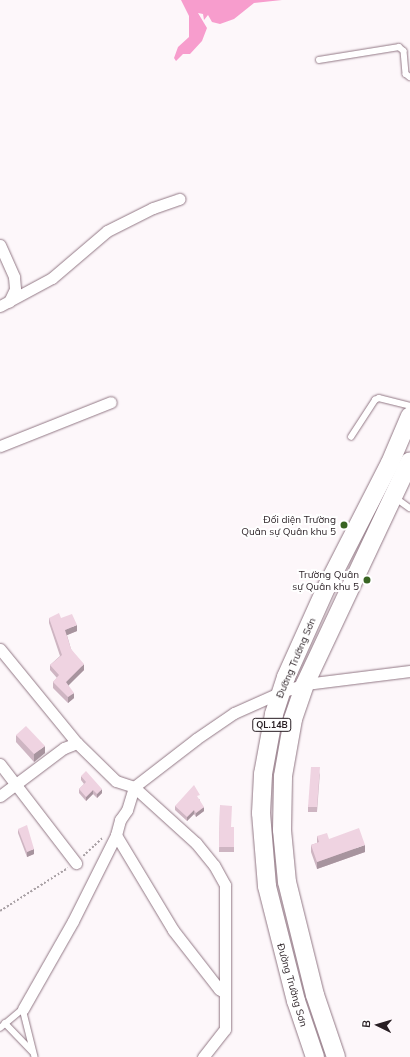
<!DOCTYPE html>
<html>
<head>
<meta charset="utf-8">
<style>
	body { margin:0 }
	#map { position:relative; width:410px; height:1057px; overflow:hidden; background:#fdf7fa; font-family:Mulish,sans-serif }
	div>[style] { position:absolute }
	.water>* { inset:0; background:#f79dcd }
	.path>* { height:1.5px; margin-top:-0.75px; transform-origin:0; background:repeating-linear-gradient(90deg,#a9a1a5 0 2px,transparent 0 4px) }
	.roads { filter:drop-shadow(0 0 1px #927885) drop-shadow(0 0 1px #927885) }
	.service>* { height:5.5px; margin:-2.75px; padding:0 2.75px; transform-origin:2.75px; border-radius:2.75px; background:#fff }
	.minor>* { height:11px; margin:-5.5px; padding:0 5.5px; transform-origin:5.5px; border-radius:5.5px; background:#fff }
	.trunk>* { height:18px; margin:-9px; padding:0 9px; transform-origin:9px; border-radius:9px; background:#fff }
	.wall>* { inset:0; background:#ceb5c2 }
	.shaded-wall>* { inset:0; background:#a7949e }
	.building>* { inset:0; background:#efd3e1 }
	.dots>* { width:11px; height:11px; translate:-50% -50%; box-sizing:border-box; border:2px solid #fff; border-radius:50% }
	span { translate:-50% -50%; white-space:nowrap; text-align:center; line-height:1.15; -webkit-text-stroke:4px #fff; paint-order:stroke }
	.shield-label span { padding:1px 3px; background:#fff; border:1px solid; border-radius:3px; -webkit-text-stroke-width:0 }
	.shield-label { font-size:9px; color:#281e23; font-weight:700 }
	.poi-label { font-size:10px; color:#281e23 }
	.right { translate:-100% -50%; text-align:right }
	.street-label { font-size:10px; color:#281e23 }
	.north { position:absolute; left:358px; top:1005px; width:40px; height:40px; -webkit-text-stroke:3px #fff; paint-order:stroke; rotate:275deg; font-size:11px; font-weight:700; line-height:16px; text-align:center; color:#281e23 }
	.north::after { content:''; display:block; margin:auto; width:14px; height:18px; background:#281e23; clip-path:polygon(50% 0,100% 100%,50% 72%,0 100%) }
</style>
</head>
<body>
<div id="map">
	<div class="water">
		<div style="clip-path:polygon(181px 0,282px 0,254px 3px,234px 19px,220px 24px,212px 22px,208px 15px,204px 20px,203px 14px,198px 13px,207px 28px,202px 41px,190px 54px,183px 54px,176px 61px,174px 58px,178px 47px,189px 37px,189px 16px)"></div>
	</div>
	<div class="path">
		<div style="left:83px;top:856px;width:26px;rotate:-43deg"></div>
		<div style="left:0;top:911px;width:80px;rotate:-32.3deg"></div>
	</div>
	<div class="roads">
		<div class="service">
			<div style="left:319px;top:60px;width:81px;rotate:-9.2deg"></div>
			<div style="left:399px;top:47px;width:6px;rotate:39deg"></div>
			<div style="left:404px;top:51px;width:23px;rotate:85deg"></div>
			<div style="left:406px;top:74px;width:5px;rotate:37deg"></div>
			<div style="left:351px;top:437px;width:44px;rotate:-57deg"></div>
			<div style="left:375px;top:400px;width:4px;rotate:-27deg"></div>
			<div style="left:379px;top:398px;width:32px;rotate:14deg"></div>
			<div style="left:396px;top:498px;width:17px;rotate:36deg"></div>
			<div style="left:5px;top:1023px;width:39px;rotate:46deg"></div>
			<div style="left:0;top:1028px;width:30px;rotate:-40deg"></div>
			<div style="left:23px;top:1009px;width:49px;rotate:76deg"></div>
		</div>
		<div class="minor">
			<div style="left:0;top:245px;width:35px;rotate:66deg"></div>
			<div style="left:14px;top:277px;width:12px;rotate:85deg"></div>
			<div style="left:15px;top:289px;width:14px;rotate:115deg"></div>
			<div style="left:0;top:306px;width:59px;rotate:-28.3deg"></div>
			<div style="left:52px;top:278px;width:72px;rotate:-40.5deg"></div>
			<div style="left:107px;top:231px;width:51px;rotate:-26.6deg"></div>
			<div style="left:153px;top:208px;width:28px;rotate:-19deg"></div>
			<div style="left:0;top:446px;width:119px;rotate:-21.6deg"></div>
			<div style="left:0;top:649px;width:122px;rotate:50.7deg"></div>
			<div style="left:77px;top:743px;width:54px;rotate:44.3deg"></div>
			<div style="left:116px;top:781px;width:19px;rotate:18deg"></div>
			<div style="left:134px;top:787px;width:78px;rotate:-37.7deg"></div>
			<div style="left:196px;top:739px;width:46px;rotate:-34.4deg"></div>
			<div style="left:234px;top:713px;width:51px;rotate:-24.1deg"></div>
			<div style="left:281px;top:692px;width:25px;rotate:-18deg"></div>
			<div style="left:305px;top:684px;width:106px;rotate:-7.1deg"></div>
			<div style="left:0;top:764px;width:125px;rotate:52.5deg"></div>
			<div style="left:0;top:796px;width:80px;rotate:-36.9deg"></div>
			<div style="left:64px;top:748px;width:14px;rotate:-21deg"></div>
			<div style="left:116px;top:835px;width:111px;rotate:59deg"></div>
			<div style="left:173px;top:930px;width:75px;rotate:52.1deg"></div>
			<div style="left:219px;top:989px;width:7px;rotate:34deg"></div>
			<div style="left:23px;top:1009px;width:101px;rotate:-60.4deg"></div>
			<div style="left:73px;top:921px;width:96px;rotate:-63.4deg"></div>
			<div style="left:116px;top:835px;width:16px;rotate:-75deg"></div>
			<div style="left:120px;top:820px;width:12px;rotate:-55deg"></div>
			<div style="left:127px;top:810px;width:24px;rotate:-73deg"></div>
			<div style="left:134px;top:787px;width:84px;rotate:42.1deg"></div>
			<div style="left:196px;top:843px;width:28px;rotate:51deg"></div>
			<div style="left:214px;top:865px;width:23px;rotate:61deg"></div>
			<div style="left:225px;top:885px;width:144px;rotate:90deg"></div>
			<div style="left:225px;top:1029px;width:36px;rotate:128deg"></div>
		</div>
		<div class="trunk">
			<div style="left:315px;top:1057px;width:59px;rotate:-108.7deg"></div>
			<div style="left:296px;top:1001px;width:119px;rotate:-104.2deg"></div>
			<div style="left:267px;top:886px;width:73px;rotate:-94.7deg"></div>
			<div style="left:261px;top:813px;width:39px;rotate:-87deg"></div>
			<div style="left:263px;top:774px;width:61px;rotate:-79.6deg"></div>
			<div style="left:274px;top:714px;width:39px;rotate:-72deg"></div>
			<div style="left:286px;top:677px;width:98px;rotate:-65.8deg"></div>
			<div style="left:326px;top:588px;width:140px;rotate:-62.9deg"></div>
			<div style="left:390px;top:463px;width:51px;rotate:-66.9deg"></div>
			<div style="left:336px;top:1057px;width:65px;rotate:-108.7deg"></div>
			<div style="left:315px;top:995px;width:116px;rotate:-103.9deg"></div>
			<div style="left:287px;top:882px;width:52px;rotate:-95.5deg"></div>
			<div style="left:282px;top:830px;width:54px;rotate:-88.9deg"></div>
			<div style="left:283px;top:776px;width:58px;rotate:-80deg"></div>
			<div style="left:293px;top:719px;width:37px;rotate:-71deg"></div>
			<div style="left:305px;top:684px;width:246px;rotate:-64.8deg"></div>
		</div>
	</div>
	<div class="wall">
		<div style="clip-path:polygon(49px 618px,61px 618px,77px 631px,67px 635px,71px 649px,84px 670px,68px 685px,74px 698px,68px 703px,53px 688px,53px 682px,57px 678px,50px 670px,50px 665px,60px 656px,49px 623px)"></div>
		<div style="clip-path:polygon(16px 735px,45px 753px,34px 762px,16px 742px)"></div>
		<div style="clip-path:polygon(320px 772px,317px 812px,308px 812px,308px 807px)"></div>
		<div style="clip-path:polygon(81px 776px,102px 793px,97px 798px,93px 794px,86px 801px,79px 793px,79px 789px,84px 784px,81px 780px)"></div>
		<div style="clip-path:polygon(199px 799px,204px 811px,196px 817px,194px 814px,187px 821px,175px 810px,175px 806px,200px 799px)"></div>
		<div style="clip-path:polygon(220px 805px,231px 827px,234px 827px,234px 852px,219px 852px)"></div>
		<div style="clip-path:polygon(18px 829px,34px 854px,27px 857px,18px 833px)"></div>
		<div style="clip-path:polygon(317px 836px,329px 839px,365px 852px,317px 869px,311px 852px,311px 845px,317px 843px)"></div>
	</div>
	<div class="shaded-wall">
		<div style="clip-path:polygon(77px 625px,77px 631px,65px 636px,65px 630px)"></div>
		<div style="clip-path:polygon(84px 664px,84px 670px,66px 688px,66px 682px)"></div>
		<div style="clip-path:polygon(74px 693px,74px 698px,68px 703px,68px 697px)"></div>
		<div style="clip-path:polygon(45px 746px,45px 753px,34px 762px,34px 754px)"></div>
		<div style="clip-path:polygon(102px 789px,102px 793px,97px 798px,97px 794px)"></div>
		<div style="clip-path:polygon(93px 790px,93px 794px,86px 801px,86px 797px)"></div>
		<div style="clip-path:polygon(204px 807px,204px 811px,196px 817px,196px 813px)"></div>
		<div style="clip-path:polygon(194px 810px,194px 814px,187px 821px,187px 817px)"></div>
		<div style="clip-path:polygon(365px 845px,365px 852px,317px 869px,317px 862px)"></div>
		<div style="clip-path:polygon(34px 849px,34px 854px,27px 857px,27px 852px)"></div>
	</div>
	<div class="building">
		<div style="clip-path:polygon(59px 613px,61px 618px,72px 614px,77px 625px,65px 630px,71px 649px,84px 664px,66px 682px,74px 693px,68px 697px,53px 682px,59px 675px,50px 665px,62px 655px,49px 618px)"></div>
		<div style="clip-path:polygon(26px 726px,45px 746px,34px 754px,16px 735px)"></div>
		<div style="clip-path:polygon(311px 767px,320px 767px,317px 807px,308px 807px)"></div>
		<div style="clip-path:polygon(86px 771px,102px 789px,97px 794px,93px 790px,86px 797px,79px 789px,86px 782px,81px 776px)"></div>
		<div style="clip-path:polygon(194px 785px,200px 795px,197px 796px,204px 807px,196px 813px,194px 810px,187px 817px,175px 806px)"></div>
		<div style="clip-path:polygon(220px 805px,232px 806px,231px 827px,234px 827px,234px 847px,219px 847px)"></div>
		<div style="clip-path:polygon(27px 825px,34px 849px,27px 852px,18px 829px)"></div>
		<div style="clip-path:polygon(359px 828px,365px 845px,317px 862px,311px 845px,319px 842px,317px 836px,327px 833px,329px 839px)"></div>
	</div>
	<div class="dots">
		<div style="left:344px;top:525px;background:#396523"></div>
		<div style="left:367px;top:580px;background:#396523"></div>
	</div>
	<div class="shield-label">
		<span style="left:272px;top:725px">QL.14B</span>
	</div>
	<div class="poi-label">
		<span class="right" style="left:336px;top:525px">Đối diện Trường<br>Quân sự Quân khu 5</span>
		<span class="right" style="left:359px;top:580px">Trường Quân<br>sự Quân khu 5</span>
	</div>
	<div class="street-label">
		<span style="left:296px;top:658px;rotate:-67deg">Đường Trường Sơn</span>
		<span style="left:292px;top:985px;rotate:74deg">Đường Trường Sơn</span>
	</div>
	<div class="north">B</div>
</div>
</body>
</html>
